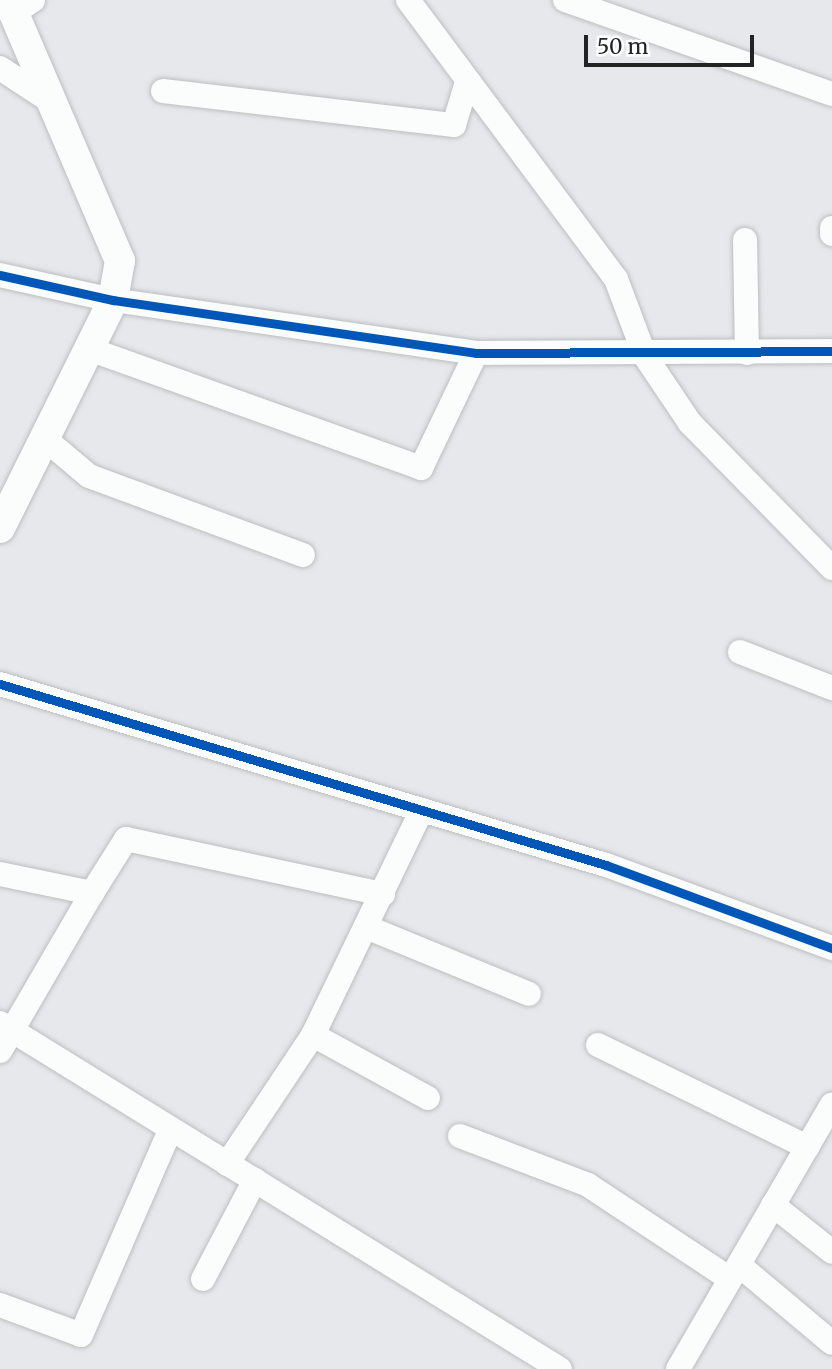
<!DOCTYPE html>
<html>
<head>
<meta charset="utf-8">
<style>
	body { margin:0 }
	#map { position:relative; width:832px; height:1369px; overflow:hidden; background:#e6e8eb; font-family:Merriweather,serif }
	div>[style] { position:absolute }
	.roads { filter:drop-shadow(0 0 2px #bdbec0) drop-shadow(0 0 2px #bdbec0) }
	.minor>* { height:24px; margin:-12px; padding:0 12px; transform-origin:12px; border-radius:12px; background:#fbfcfc }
	.tertiary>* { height:30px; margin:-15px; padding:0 15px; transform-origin:15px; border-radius:15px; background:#fbfcfc }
	.cycleway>* { height:9px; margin:-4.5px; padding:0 4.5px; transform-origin:4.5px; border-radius:4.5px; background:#0057b8 }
	span { translate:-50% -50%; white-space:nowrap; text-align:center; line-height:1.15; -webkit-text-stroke:6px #fff; paint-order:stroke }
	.scale { position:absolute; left:584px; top:35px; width:170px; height:32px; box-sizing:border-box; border:4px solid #212324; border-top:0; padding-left:9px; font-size:21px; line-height:24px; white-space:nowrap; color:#212324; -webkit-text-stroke:5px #fff; paint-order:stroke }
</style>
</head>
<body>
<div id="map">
	<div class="roads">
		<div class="minor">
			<div style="left:408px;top:0;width:348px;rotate:53.3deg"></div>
			<div style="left:616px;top:279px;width:82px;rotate:69.4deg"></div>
			<div style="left:645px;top:356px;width:81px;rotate:56.1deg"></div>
			<div style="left:690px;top:423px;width:203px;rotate:45.6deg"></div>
			<div style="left:565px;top:0;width:283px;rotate:19.4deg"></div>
			<div style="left:14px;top:13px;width:23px;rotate:-34deg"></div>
			<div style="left:0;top:68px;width:60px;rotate:33.4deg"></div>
			<div style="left:163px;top:91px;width:293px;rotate:6.7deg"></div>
			<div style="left:454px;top:125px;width:45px;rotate:-73.2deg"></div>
			<div style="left:832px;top:228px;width:6px;rotate:90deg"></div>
			<div style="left:745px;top:240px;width:113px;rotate:89deg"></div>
			<div style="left:0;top:275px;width:116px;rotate:12.5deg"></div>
			<div style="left:113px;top:300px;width:367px;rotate:8.3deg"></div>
			<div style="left:476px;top:353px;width:356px;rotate:-0.3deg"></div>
			<div style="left:89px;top:349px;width:353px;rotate:19.7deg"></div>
			<div style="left:421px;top:468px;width:127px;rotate:-64.4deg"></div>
			<div style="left:45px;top:439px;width:57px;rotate:40.1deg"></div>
			<div style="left:89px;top:476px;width:228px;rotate:20.3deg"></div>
			<div style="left:740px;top:652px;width:99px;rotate:21.4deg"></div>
			<div style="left:0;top:684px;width:632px;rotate:16.63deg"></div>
			<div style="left:606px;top:865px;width:241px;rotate:20.2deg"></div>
			<div style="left:0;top:874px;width:94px;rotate:11.7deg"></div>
			<div style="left:92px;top:893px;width:64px;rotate:-57.8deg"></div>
			<div style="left:126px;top:839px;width:263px;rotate:12.1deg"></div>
			<div style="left:366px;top:927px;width:176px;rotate:22.3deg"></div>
			<div style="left:0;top:1023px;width:658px;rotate:31.71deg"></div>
			<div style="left:313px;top:1035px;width:131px;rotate:28.7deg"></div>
			<div style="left:598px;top:1045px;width:233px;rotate:26deg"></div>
			<div style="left:0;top:1051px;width:183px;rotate:-59.8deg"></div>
			<div style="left:460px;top:1136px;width:137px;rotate:20.9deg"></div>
			<div style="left:588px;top:1185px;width:170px;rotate:33.5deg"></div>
			<div style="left:227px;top:1164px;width:155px;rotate:-56.3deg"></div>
			<div style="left:313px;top:1035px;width:250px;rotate:-64.2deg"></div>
			<div style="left:773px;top:1205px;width:75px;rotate:38.5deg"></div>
			<div style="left:739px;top:1265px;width:121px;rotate:40deg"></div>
			<div style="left:203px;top:1279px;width:112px;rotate:-62.3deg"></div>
			<div style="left:0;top:1305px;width:86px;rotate:20.3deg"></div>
			<div style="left:81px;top:1335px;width:223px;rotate:-66.5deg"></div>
			<div style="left:678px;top:1369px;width:306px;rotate:-59.8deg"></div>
		</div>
		<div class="tertiary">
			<div style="left:0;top:528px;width:254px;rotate:-63.6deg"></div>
			<div style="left:113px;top:300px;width:40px;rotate:-80deg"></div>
			<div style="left:120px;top:261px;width:284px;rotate:-113.2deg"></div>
		</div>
	</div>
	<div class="cycleway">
		<div style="left:0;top:275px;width:116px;rotate:12.5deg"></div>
		<div style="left:113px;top:300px;width:367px;rotate:8.3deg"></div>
		<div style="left:476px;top:353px;width:356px;rotate:-0.3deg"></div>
		<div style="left:0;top:684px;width:632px;rotate:16.63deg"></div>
		<div style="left:606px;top:865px;width:241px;rotate:20.2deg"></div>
	</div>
	<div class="scale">50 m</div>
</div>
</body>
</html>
